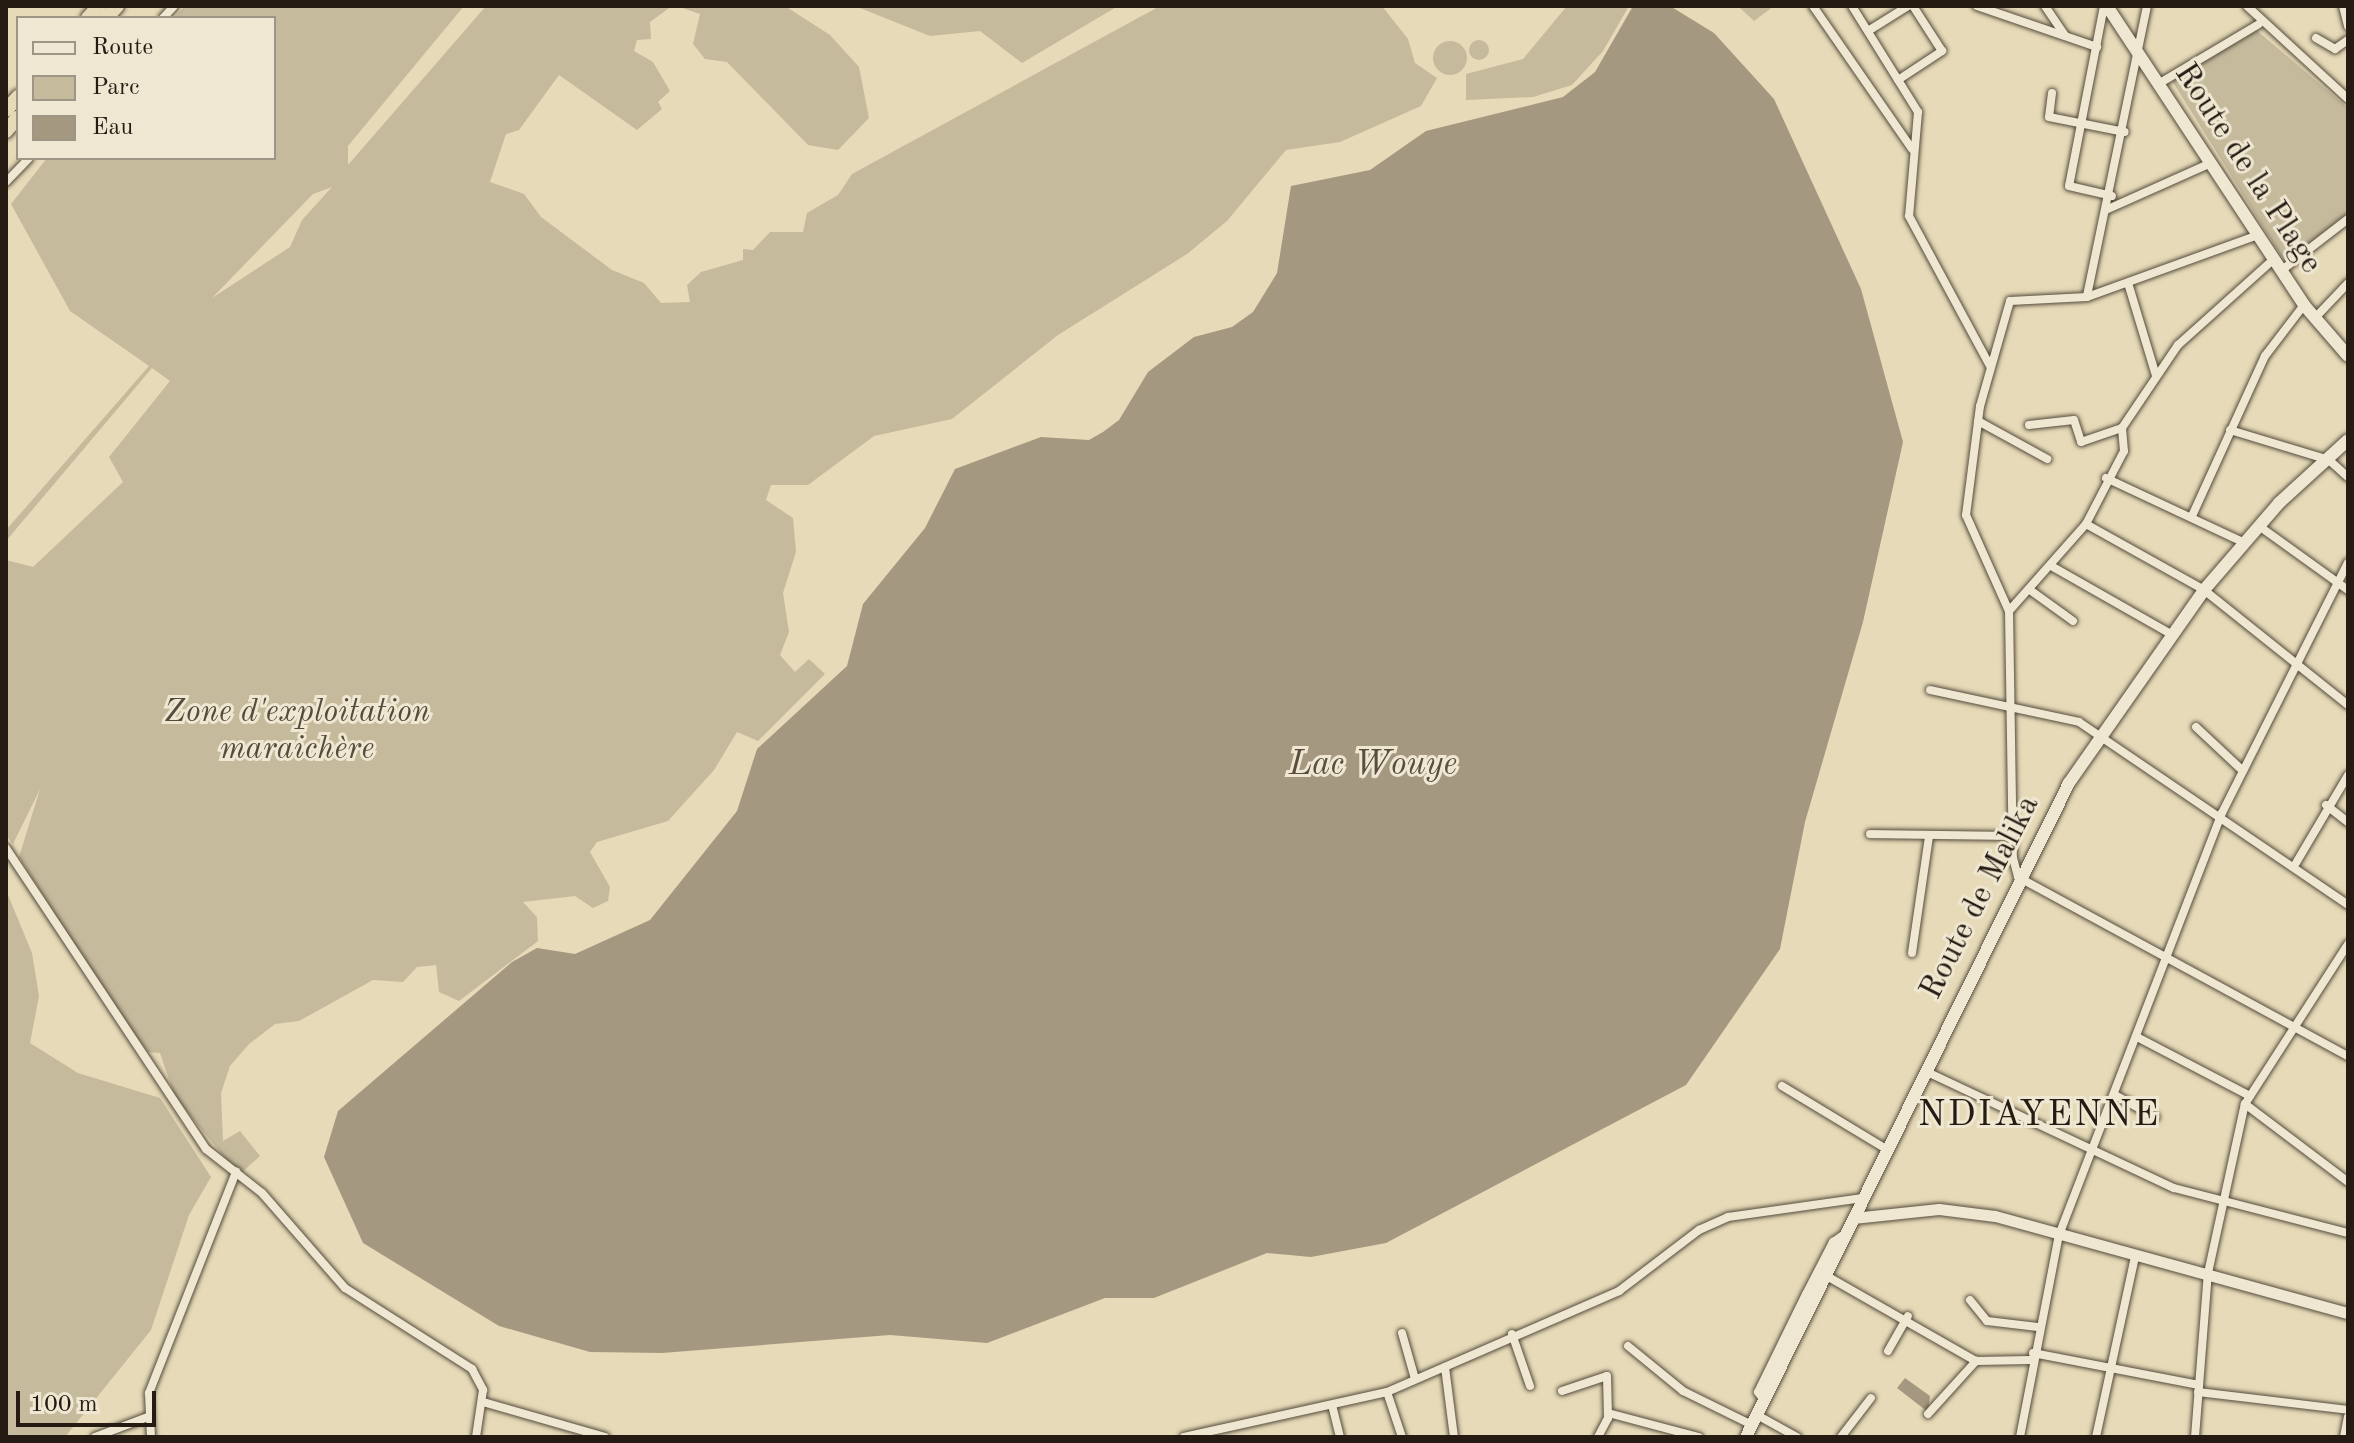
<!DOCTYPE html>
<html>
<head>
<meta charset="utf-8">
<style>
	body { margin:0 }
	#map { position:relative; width:2354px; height:1443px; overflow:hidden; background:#e6dab8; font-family:"Old Standard TT",serif }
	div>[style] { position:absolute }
	.green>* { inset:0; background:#c5ba9c }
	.round { border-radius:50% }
	.water>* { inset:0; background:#a49980 }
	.roads { filter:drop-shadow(0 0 2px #554b3c) drop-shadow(0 0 2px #554b3c) }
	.minor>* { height:8px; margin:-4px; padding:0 4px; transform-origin:4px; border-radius:4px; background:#efe7d1 }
	.tertiary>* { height:11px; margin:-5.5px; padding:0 5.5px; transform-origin:5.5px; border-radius:5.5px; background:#efe7d1 }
	.secondary>* { height:12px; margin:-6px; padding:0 6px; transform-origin:6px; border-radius:6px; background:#efe7d1 }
	.trunk>* { height:14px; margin:-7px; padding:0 7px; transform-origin:7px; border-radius:7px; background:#e6dab8 }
	span { translate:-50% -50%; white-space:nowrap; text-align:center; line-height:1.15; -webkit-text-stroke:6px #efe7d1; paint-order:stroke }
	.street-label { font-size:32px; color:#251b13 }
	.park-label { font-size:32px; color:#554b3c; font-style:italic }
	.water-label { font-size:34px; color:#584d3f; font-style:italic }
	.quarter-label { font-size:36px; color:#251b13; letter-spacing:2px }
	.frame { position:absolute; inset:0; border:8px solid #251b13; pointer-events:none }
	.legend { position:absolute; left:16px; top:16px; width:260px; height:144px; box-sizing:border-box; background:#efe7d1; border:2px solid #9e9585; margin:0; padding:10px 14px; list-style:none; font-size:24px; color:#251b13 }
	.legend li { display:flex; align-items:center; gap:16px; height:40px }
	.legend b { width:40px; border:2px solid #9e9585 }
	.scale { position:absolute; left:16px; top:1391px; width:140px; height:36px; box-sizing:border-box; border:4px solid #251b13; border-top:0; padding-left:10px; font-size:24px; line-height:28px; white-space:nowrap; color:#251b13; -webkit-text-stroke:6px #efe7d1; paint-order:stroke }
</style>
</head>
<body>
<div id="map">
	<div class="green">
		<div style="clip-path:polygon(evenodd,185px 6px,464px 6px,348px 146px,348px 165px,486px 6px,672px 6px,650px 22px,651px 39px,637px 40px,634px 51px,653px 62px,670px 91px,658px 102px,662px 109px,637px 130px,559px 75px,519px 130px,506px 134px,490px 182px,524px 194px,541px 217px,612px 270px,644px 283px,661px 303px,690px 302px,687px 285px,701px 272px,743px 260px,743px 249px,753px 250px,770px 232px,803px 232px,807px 213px,838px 195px,852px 174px,1160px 6px,1382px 6px,1408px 39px,1415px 63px,1437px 78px,1421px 106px,1340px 142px,1286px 150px,1227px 221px,1187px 254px,1058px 335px,952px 419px,874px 436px,808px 485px,771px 485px,766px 500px,793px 518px,796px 552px,783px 593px,789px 632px,780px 655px,795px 672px,809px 659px,825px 674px,758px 741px,737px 732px,714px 770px,668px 821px,597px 842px,590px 852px,610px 887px,608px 901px,593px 908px,575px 896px,523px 902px,537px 917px,538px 941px,459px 1001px,439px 992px,436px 965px,417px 967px,403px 982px,373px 980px,299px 1021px,275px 1024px,249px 1044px,230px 1066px,221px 1093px,223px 1141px,240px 1131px,260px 1156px,239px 1175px,175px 1097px,160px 1053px,148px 1052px,119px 1015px,19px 857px,40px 789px,13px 844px,6px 835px,6px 560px,33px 567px,123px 482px,109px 457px,170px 381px,152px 368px,6px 541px,6px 530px,149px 366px,70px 311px,11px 204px,47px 158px,274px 158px,274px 18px,174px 18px,185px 6px,332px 187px,302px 220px,290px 247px,212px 298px,313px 194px,332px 187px)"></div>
		<div style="clip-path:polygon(677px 6px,785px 6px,830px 35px,859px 67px,869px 118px,838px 150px,808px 145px,727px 62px,705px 59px,693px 44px,700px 14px)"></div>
		<div style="clip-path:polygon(855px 6px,1118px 6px,1022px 63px,980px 31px,930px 36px)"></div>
		<div style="clip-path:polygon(1567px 6px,1629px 6px,1603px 51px,1572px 85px,1533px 97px,1466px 100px,1466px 74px,1523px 59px)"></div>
		<div style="clip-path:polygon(1738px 6px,1774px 6px,1754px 21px)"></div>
		<div style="clip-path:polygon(2255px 29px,2348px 108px,2348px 213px,2285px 262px,2171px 79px)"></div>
		<div class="round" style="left:1469px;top:40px;width:20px;height:20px"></div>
		<div class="round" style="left:1433px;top:41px;width:34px;height:34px"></div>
		<div style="clip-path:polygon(6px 890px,32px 953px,39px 996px,30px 1043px,78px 1073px,160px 1098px,211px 1177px,189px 1215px,151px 1330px,65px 1437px,6px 1437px)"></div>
	</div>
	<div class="water">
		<div style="clip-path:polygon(1633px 6px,1670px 6px,1714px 33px,1774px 99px,1861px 289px,1903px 442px,1863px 622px,1805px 822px,1780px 949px,1686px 1085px,1386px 1243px,1311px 1257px,1267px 1253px,1154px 1298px,1105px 1298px,987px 1343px,890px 1335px,662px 1353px,590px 1352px,499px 1326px,363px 1243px,324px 1157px,338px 1111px,512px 962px,537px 948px,575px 954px,650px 920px,737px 811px,757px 749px,847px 666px,863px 604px,925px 528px,955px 469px,1041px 437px,1089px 440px,1103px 432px,1119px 420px,1148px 372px,1194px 337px,1232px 327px,1253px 312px,1277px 273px,1291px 186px,1370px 170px,1426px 131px,1563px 97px,1595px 72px)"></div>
		<div style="clip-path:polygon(1905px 1378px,1930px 1396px,1928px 1412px,1897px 1388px)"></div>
	</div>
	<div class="roads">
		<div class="minor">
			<div style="left:1813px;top:6px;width:174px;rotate:55.3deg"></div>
			<div style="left:1852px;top:6px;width:125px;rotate:58.1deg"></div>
			<div style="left:1918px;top:112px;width:104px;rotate:94.9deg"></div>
			<div style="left:1909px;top:216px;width:170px;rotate:61.6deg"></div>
			<div style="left:1977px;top:6px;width:127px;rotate:18.9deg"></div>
			<div style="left:2045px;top:6px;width:36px;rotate:56deg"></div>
			<div style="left:2104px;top:6px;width:183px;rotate:101deg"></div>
			<div style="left:2069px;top:186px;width:44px;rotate:13.1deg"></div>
			<div style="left:2147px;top:6px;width:297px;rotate:101.7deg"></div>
			<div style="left:2087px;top:297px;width:77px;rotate:177deg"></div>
			<div style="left:2010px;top:301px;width:109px;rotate:105.9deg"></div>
			<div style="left:1980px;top:406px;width:110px;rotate:97.3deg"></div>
			<div style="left:1966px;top:515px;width:105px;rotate:65.9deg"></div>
			<div style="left:2009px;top:611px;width:247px;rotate:89.1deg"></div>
			<div style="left:2013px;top:858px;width:20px;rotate:75deg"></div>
			<div style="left:2018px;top:877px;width:375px;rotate:28.5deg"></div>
			<div style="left:2247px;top:6px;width:137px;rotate:42.6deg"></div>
			<div style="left:2343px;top:6px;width:21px;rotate:76deg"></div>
			<div style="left:163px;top:18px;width:16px;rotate:-47deg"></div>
			<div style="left:1868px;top:31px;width:47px;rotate:-32deg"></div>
			<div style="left:2316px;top:38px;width:22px;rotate:30deg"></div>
			<div style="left:2335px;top:49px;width:16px;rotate:-35deg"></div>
			<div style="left:1898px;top:80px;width:53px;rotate:-33.4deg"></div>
			<div style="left:1942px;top:51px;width:54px;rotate:-122.8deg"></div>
			<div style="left:2160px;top:83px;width:115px;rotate:-30.8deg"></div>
			<div style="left:2052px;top:93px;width:24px;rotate:97deg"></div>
			<div style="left:2049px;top:117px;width:77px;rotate:11.2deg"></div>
			<div style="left:6px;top:182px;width:33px;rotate:-46deg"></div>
			<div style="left:2108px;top:209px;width:113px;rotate:-24.1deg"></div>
			<div style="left:2282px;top:270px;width:83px;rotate:-37.7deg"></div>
			<div style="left:2128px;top:283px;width:97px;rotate:73.2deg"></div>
			<div style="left:2087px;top:297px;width:182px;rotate:-19.9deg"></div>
			<div style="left:2314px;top:319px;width:50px;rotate:-46.6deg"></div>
			<div style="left:1978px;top:421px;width:79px;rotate:28.8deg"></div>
			<div style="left:2029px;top:425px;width:45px;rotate:-6.3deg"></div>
			<div style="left:2074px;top:420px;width:23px;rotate:72deg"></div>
			<div style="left:2081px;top:442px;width:43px;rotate:-18.9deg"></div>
			<div style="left:2122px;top:428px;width:100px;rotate:-56deg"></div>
			<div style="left:2178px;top:345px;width:129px;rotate:-41.9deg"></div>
			<div style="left:2230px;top:430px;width:103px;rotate:16.9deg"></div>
			<div style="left:2329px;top:460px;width:25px;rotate:42deg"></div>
			<div style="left:2106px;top:478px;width:153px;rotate:25.1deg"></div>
			<div style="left:2192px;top:516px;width:176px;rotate:-65.5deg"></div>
			<div style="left:2265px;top:356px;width:64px;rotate:-52.6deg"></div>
			<div style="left:2086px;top:524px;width:135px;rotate:29.2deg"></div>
			<div style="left:2204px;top:590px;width:184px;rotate:38.6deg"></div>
			<div style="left:2259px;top:526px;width:110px;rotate:35.7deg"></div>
			<div style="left:2053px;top:567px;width:133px;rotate:29.6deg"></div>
			<div style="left:2030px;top:590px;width:53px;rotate:35.8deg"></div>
			<div style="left:2009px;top:611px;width:116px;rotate:-48.5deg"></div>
			<div style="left:2086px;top:524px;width:82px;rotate:-62.5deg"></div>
			<div style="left:2124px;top:451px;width:23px;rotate:-95deg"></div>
			<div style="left:1930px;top:690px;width:152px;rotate:12.1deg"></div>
			<div style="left:2079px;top:722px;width:325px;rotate:34.2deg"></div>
			<div style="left:2196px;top:727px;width:64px;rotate:43.1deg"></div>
			<div style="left:2326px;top:805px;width:28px;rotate:38deg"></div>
			<div style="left:1870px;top:834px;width:139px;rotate:0.8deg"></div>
			<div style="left:6px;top:848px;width:361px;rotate:56.4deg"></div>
			<div style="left:206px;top:1149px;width:71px;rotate:38.2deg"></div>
			<div style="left:262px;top:1193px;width:126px;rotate:48.9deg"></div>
			<div style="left:345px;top:1288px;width:151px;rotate:32.5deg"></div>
			<div style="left:472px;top:1369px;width:24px;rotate:62deg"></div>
			<div style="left:483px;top:1390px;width:48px;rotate:98.5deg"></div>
			<div style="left:2296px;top:863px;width:102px;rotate:-59.4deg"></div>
			<div style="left:1912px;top:953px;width:118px;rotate:-81.7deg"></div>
			<div style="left:2137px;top:1037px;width:125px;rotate:27.6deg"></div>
			<div style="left:1925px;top:1071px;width:275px;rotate:25.2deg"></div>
			<div style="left:2174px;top:1188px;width:180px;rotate:14.5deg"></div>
			<div style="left:1782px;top:1086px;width:122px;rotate:31.2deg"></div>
			<div style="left:2115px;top:1095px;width:46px;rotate:28.8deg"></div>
			<div style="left:2245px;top:1104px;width:129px;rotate:37.1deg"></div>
			<div style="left:1825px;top:1275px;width:174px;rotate:29.7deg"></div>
			<div style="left:1970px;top:1300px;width:27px;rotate:51deg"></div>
			<div style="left:1987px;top:1321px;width:51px;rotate:6.7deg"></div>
			<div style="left:1402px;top:1333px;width:48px;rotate:74.2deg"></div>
			<div style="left:1512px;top:1334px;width:55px;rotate:70.9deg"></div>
			<div style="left:1628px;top:1346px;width:71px;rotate:39.3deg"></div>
			<div style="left:1683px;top:1391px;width:77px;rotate:26.2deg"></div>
			<div style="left:1888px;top:1351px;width:40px;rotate:-60.3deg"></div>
			<div style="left:2033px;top:1353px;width:169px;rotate:10.9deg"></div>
			<div style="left:1445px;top:1367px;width:71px;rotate:82.7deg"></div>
			<div style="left:1562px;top:1391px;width:47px;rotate:-18.4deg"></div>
			<div style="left:1607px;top:1376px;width:42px;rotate:88.6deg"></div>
			<div style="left:1608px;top:1418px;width:21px;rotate:118deg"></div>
			<div style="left:1387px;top:1392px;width:47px;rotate:71.6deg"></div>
			<div style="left:2198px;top:1392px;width:151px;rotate:6.8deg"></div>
			<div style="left:1764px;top:1400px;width:10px;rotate:-127deg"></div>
			<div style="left:1758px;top:1392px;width:109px;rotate:-63.9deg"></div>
			<div style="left:1806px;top:1294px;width:59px;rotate:-62.6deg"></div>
			<div style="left:1833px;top:1242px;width:14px;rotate:-34deg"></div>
			<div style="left:483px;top:1402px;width:127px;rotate:16deg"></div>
			<div style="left:1332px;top:1405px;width:33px;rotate:76deg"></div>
			<div style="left:1608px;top:1413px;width:94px;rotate:14.8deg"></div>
			<div style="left:1928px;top:1414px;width:72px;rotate:-47.8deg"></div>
			<div style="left:1976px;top:1361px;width:55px;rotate:-1deg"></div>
			<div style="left:1757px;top:1415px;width:46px;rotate:28.8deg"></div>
			<div style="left:95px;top:1437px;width:57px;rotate:-20.7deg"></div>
			<div style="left:151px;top:1437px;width:44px;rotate:-92.6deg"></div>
			<div style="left:149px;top:1393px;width:238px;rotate:-68.5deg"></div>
			<div style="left:1184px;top:1437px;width:208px;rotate:-12.5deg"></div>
			<div style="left:1387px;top:1392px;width:253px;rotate:-23.5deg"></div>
			<div style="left:1619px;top:1291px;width:101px;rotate:-37.3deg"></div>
			<div style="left:1699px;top:1230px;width:32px;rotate:-24deg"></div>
			<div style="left:1728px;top:1217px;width:136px;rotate:-8deg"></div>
			<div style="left:1841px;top:1437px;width:49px;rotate:-52.4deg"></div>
			<div style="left:2020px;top:1437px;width:206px;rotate:-79.1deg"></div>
			<div style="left:2059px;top:1235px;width:452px;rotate:-68.9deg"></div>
			<div style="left:2222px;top:813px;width:280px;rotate:-63.3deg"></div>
			<div style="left:2096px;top:1437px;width:185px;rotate:-77.8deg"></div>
			<div style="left:2195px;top:1437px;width:165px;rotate:-85.5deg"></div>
			<div style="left:2208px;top:1273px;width:173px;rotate:-77.7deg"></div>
			<div style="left:2245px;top:1104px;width:190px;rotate:-57.2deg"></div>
			<div style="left:2344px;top:1437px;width:20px;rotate:-79deg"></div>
		</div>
		<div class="tertiary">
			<div style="left:1853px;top:1218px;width:86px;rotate:-6deg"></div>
			<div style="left:1939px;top:1209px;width:56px;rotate:7.1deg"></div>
			<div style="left:1995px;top:1216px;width:366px;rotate:15.4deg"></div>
		</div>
		<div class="secondary">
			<div style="left:2107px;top:6px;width:358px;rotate:56.6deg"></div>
			<div style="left:2304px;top:305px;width:67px;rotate:49.2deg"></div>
			<div style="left:1746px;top:1437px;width:729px;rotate:-63.72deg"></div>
			<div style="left:2069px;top:783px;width:236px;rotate:-55deg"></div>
			<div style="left:2204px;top:590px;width:115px;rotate:-49.2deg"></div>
			<div style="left:2279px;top:503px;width:93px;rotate:-42.4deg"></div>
		</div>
		<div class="trunk">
			<div style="left:88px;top:18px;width:16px;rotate:-47deg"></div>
			<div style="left:106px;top:18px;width:16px;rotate:-47deg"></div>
			<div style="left:6px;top:110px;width:18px;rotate:-47deg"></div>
			<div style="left:6px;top:131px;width:18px;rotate:-49deg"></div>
		</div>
	</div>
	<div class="street-label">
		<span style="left:2247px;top:169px;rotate:57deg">Route de la Plage</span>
		<span style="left:1981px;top:898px;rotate:-63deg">Route de Malika</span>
	</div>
	<div class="park-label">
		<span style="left:297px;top:732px">Zone d'exploitation<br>maraichère</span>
	</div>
	<div class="water-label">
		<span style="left:1373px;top:766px">Lac Wouye</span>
	</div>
	<div class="quarter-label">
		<span style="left:2039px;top:1117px">NDIAYENNE</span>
	</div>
	<div class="frame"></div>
	<ul class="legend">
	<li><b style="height:10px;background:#efe7d1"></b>Route</li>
	<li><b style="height:22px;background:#c5ba9c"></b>Parc</li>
	<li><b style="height:22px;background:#a49980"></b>Eau</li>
	</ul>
	<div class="scale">100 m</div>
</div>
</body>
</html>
